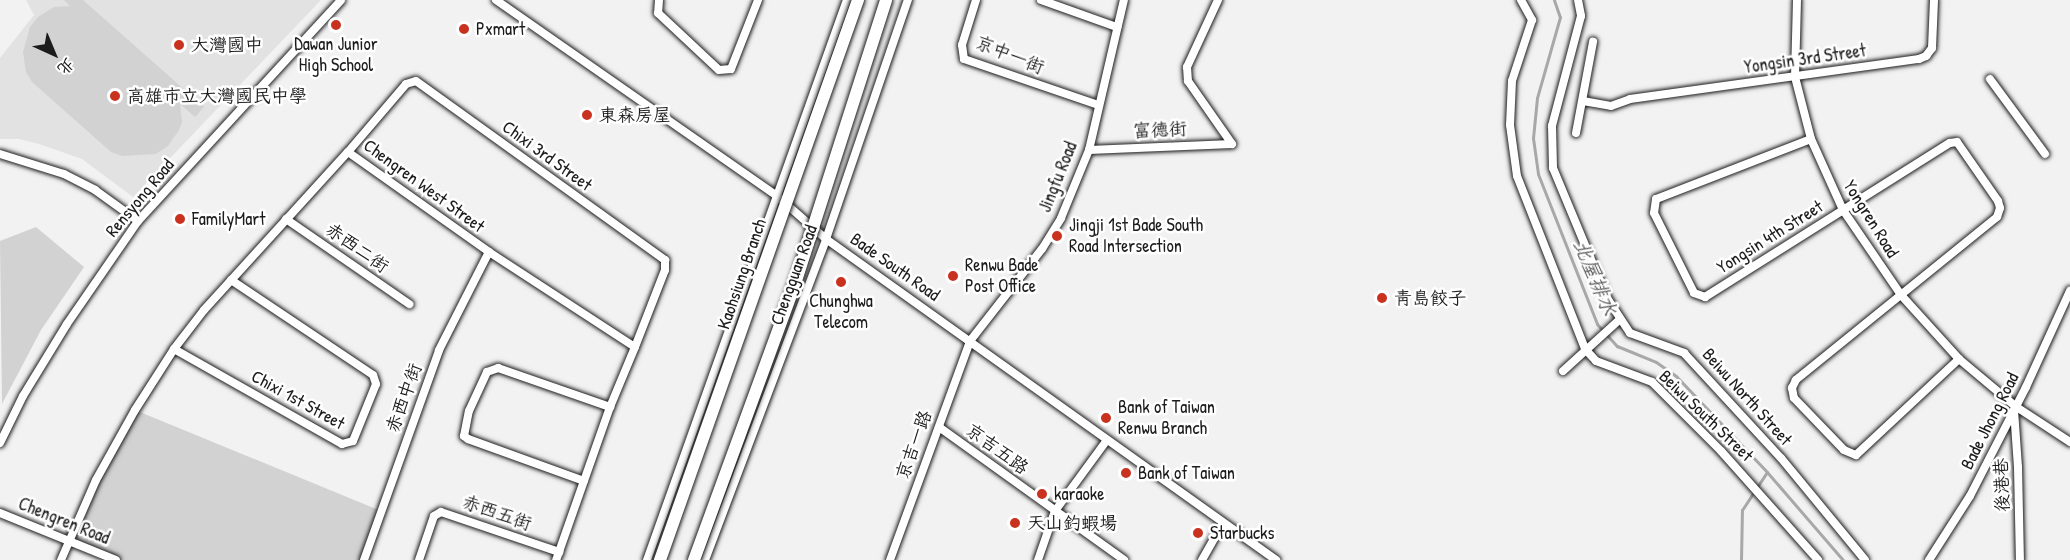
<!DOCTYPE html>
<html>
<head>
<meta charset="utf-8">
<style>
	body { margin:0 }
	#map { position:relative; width:2070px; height:560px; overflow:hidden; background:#f2f2f2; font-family:"Patrick Hand","LXGW WenKai TC",sans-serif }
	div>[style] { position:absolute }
	.built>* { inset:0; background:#e2e2e2 }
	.green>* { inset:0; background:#d2d2d2 }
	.stream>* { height:3px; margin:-1.5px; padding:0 1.5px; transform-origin:1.5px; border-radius:1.5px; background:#a8a8a8 }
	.roads { filter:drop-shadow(0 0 2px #1c1c1c) drop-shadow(0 0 2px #1c1c1c) }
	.minor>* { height:8px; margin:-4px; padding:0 4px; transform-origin:4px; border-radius:4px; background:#fff }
	.bridges { filter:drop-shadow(0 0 2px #1c1c1c) drop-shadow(0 0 2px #1c1c1c) }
	.highway-bridge>* { height:12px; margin:-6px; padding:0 6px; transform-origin:6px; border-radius:6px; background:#fff }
	.dots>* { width:16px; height:16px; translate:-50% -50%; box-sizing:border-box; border:3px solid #fff; border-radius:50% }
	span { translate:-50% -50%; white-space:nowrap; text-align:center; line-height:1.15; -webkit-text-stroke:5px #fff; paint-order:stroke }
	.poi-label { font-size:18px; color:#1c1c1c }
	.left { translate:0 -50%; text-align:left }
	.street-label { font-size:18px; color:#1c1c1c }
	.water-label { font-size:20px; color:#5b5b5b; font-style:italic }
	.north { position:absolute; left:24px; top:24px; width:60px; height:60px; -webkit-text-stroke:4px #fff; paint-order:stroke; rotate:136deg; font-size:16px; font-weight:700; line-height:24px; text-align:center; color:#1c1c1c }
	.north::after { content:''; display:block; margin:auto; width:21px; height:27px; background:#1c1c1c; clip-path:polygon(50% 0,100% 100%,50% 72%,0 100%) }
</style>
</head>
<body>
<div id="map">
	<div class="built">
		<div style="clip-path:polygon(26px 0,321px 0,133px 197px,82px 159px,39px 144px,19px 139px,0 139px,0 58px,34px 15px)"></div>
	</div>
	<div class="green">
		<div style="clip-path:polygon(64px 0,83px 0,204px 107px,195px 117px,180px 104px,182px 122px,179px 130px,168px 146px,156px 154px,122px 156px,111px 152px,32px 82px,26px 72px,23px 52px,30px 27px,38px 17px,54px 7px,70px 6px)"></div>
		<div style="clip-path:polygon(36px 227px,84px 267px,41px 330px,2px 404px,0 241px)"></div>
		<div style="clip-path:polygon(135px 410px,381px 511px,364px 560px,116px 560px,68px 542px)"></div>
	</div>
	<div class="stream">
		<div style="left:1554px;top:0;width:18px;rotate:71deg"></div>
		<div style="left:1560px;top:17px;width:84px;rotate:105.9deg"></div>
		<div style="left:1537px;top:98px;width:40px;rotate:95.7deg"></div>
		<div style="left:1533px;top:138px;width:36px;rotate:82deg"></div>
		<div style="left:1538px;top:174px;width:161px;rotate:68.5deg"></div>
		<div style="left:1597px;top:324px;width:30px;rotate:48deg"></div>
		<div style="left:1617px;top:346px;width:42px;rotate:22.3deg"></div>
		<div style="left:1656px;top:362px;width:24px;rotate:35deg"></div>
		<div style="left:1676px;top:376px;width:132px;rotate:46.5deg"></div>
		<div style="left:1767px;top:472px;width:116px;rotate:49.2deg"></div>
		<div style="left:1741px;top:560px;width:50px;rotate:-88.9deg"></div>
		<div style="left:1742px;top:510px;width:45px;rotate:-56.7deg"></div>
	</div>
	<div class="roads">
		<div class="minor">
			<div style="left:496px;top:0;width:344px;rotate:34.9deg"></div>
			<div style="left:778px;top:197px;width:64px;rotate:41.2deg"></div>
			<div style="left:826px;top:239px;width:553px;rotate:35.5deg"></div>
			<div style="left:659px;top:0;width:13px;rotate:94deg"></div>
			<div style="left:658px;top:13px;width:83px;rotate:43.1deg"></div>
			<div style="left:719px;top:70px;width:12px;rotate:-5deg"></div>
			<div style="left:731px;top:69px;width:74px;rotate:-68.6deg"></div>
			<div style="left:976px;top:0;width:47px;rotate:107.3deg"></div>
			<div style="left:962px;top:45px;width:14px;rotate:82deg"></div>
			<div style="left:964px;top:59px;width:142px;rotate:18.9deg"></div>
			<div style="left:1041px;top:0;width:81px;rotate:19.6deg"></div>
			<div style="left:1218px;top:0;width:74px;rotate:114.8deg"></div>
			<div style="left:1187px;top:67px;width:14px;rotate:86deg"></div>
			<div style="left:1188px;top:81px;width:77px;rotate:55.1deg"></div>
			<div style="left:1521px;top:0;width:23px;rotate:61deg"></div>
			<div style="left:1532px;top:20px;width:64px;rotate:108.2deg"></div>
			<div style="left:1512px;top:81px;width:44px;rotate:92.6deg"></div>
			<div style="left:1510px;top:125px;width:51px;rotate:82.2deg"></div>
			<div style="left:1517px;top:176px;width:186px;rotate:68.5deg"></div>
			<div style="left:1585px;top:349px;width:16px;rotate:47deg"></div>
			<div style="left:1596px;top:361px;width:60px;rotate:20.6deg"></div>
			<div style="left:1652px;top:382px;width:98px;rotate:45deg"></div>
			<div style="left:1721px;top:451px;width:146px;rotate:48.3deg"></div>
			<div style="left:1578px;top:0;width:16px;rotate:79deg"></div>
			<div style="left:1581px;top:16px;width:114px;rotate:104.8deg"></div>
			<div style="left:1552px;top:126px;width:42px;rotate:88.6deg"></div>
			<div style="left:1553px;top:168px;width:141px;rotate:67.4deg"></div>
			<div style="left:1607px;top:298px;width:42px;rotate:56.7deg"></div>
			<div style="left:1630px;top:333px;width:58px;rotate:20.3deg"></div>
			<div style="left:1684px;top:353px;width:143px;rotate:47.3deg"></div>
			<div style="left:1781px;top:458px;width:132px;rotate:50.5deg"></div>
			<div style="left:1797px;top:0;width:77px;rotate:91.5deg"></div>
			<div style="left:1795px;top:77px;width:64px;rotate:75.5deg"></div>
			<div style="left:1811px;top:139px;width:78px;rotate:65.7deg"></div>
			<div style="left:1843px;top:210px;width:103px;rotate:55.7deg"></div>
			<div style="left:1901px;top:295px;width:86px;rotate:47.8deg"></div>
			<div style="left:1959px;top:359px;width:73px;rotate:40deg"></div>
			<div style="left:2015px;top:406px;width:66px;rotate:33.2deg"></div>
			<div style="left:1990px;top:79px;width:93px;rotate:53.7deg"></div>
			<div style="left:1583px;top:101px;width:28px;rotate:10deg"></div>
			<div style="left:1611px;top:106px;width:20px;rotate:-20deg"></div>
			<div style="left:1630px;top:99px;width:292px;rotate:-7.9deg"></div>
			<div style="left:1919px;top:59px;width:8px;rotate:-23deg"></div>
			<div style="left:1926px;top:56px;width:10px;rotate:-53deg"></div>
			<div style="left:1932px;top:48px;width:48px;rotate:-87.6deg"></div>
			<div style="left:1576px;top:133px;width:93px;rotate:-79.4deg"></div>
			<div style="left:1811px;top:139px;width:166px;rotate:158.8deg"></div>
			<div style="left:1656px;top:199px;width:14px;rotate:98deg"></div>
			<div style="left:1654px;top:213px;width:89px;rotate:63.4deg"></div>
			<div style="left:1694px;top:293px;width:12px;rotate:20deg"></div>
			<div style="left:1705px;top:297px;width:289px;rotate:-32.2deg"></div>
			<div style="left:1950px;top:143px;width:7px;rotate:-8deg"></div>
			<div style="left:1957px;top:142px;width:72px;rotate:55.2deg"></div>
			<div style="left:1998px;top:201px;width:7px;rotate:74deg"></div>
			<div style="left:2000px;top:208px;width:9px;rotate:108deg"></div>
			<div style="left:1997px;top:217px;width:259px;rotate:141deg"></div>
			<div style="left:1796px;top:380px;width:9px;rotate:117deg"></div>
			<div style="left:1792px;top:388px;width:10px;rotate:79deg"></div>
			<div style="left:1794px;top:398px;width:72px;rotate:46.1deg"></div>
			<div style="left:1844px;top:450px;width:13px;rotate:23deg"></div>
			<div style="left:1856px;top:455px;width:141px;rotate:-43deg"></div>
			<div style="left:1089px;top:150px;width:143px;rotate:-2.4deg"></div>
			<div style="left:348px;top:152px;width:89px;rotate:-49.5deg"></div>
			<div style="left:406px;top:84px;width:10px;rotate:-17deg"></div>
			<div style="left:416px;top:81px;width:307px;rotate:35.7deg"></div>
			<div style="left:665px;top:260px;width:10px;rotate:90deg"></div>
			<div style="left:665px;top:270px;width:83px;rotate:111.3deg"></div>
			<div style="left:0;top:154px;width:67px;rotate:17.4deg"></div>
			<div style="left:64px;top:174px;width:35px;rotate:27deg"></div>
			<div style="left:95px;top:190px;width:53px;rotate:35.8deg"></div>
			<div style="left:286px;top:219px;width:150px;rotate:34.6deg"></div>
			<div style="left:174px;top:349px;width:193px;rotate:29.5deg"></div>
			<div style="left:342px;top:444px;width:11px;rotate:-15deg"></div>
			<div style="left:353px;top:441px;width:61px;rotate:-68deg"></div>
			<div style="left:376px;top:384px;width:9px;rotate:-108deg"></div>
			<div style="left:373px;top:375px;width:171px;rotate:-146.2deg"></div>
			<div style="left:1563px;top:371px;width:76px;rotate:-42.3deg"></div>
			<div style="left:2014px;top:410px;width:57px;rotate:86deg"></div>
			<div style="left:2018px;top:467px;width:93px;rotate:88.8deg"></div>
			<div style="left:939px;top:427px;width:228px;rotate:35.7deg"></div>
			<div style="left:0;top:443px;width:52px;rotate:-63.9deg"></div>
			<div style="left:23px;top:396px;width:84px;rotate:-58.6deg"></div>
			<div style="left:67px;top:324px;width:125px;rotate:-55.4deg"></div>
			<div style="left:138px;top:221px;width:300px;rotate:-47.4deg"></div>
			<div style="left:584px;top:481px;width:123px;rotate:-160.1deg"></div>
			<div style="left:468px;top:439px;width:5px;rotate:-143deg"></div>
			<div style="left:464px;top:436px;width:25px;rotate:-79deg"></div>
			<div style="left:469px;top:411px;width:43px;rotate:-65.2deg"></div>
			<div style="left:487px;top:372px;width:12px;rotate:-20deg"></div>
			<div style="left:498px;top:368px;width:119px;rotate:19.2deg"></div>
			<div style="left:0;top:513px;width:125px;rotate:22.1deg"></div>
			<div style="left:61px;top:560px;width:87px;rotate:-66.4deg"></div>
			<div style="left:96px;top:480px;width:80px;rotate:-60.9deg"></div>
			<div style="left:135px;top:410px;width:72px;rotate:-57.4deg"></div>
			<div style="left:174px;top:349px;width:49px;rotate:-52.4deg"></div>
			<div style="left:204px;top:310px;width:214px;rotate:-47.7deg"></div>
			<div style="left:348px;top:152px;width:173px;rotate:35.3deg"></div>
			<div style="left:489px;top:252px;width:174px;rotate:33.1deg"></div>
			<div style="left:635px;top:347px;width:65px;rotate:112.6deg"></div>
			<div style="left:610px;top:407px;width:162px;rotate:109.4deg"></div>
			<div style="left:364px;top:560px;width:223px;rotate:-70.3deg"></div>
			<div style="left:439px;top:350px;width:110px;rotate:-63deg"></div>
			<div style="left:419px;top:560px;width:46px;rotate:-71.2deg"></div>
			<div style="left:434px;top:516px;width:8px;rotate:-30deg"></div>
			<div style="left:441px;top:512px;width:125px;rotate:18.7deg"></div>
			<div style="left:647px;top:560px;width:595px;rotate:-70.35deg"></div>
			<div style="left:705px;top:560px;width:343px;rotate:-69.3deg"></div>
			<div style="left:826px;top:239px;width:253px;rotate:-71.1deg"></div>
			<div style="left:890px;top:560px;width:233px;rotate:-69.9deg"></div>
			<div style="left:970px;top:341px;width:117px;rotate:-52deg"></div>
			<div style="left:1042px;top:249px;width:36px;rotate:-58deg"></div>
			<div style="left:1061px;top:218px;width:74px;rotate:-67.6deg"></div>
			<div style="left:1089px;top:150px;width:154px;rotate:-76.9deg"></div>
			<div style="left:1038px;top:560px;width:52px;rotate:-70.9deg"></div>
			<div style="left:1055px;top:511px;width:88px;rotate:-53.8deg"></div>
			<div style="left:1202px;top:560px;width:43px;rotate:-60.4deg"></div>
			<div style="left:1929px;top:560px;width:76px;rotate:-57.4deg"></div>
			<div style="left:1970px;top:496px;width:123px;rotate:-62.8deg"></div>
			<div style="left:2026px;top:387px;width:106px;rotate:-65.4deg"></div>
		</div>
	</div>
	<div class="bridges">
		<div class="highway-bridge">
			<div style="left:660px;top:560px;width:594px;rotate:-70.53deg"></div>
			<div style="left:694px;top:560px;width:291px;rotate:-69.9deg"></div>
			<div style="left:794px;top:287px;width:301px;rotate:-72.2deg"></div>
		</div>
	</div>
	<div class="dots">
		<div style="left:336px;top:25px;background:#c8321e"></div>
		<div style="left:464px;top:29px;background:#c8321e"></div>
		<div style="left:179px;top:45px;background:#c8321e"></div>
		<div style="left:115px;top:96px;background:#c8321e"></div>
		<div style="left:587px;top:115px;background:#c8321e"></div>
		<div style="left:180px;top:219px;background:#c8321e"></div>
		<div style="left:1057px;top:236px;background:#c8321e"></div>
		<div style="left:953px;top:276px;background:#c8321e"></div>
		<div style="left:841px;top:282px;background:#c8321e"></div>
		<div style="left:1382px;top:298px;background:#c8321e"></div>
		<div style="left:1106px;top:418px;background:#c8321e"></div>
		<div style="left:1126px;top:473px;background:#c8321e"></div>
		<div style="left:1042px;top:494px;background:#c8321e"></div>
		<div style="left:1015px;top:523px;background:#c8321e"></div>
		<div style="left:1198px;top:533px;background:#c8321e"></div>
	</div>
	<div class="poi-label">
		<span class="left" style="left:476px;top:29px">Pxmart</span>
		<span class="left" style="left:191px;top:45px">大灣國中</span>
		<span style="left:336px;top:55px">Dawan Junior<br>High School</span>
		<span class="left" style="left:127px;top:96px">高雄市立大灣國民中學</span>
		<span class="left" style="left:599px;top:115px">東森房屋</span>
		<span class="left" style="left:192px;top:219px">FamilyMart</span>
		<span class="left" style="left:1069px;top:236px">Jingji 1st Bade South<br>Road Intersection</span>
		<span class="left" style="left:965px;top:276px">Renwu Bade<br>Post Office</span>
		<span class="left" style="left:1394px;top:298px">青島餃子</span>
		<span style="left:841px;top:312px">Chunghwa<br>Telecom</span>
		<span class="left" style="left:1118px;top:418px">Bank of Taiwan<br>Renwu Branch</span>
		<span class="left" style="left:1138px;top:473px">Bank of Taiwan</span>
		<span class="left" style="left:1054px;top:494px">karaoke</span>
		<span class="left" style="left:1027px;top:523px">天山釣蝦場</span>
		<span class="left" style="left:1210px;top:533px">Starbucks</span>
	</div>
	<div class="street-label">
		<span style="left:1010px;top:55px;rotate:22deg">京中一街</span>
		<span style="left:1805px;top:59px;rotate:-8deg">Yongsin 3rd Street</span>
		<span style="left:1160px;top:130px;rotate:-3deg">富德街</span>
		<span style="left:547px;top:156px;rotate:36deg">Chixi 3rd Street</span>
		<span style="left:1058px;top:177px;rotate:-68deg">Jingfu Road</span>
		<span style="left:424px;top:186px;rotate:36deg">Chengren West Street</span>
		<span style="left:140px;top:198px;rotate:-50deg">Rensyong Road</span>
		<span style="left:1871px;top:219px;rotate:58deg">Yongren Road</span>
		<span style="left:1770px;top:237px;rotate:-32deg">Yongsin 4th Street</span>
		<span style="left:357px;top:248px;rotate:35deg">赤西二街</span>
		<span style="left:895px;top:267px;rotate:35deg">Bade South Road</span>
		<span style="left:742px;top:274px;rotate:-71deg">Kaohsiung Branch</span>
		<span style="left:794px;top:275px;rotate:-70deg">Chengguan Road</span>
		<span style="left:1747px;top:397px;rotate:48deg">Beiwu North Street</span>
		<span style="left:404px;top:398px;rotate:-70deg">赤西中街</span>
		<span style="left:298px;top:400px;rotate:29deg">Chixi 1st Street</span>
		<span style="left:1706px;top:416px;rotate:44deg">Beiwu South Street</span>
		<span style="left:1990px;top:421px;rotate:-63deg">Bade Jhong Road</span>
		<span style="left:914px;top:445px;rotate:-70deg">京吉一路</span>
		<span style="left:997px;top:449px;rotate:36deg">京吉五路</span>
		<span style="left:2002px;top:485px;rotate:-92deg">後港巷</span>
		<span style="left:497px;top:513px;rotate:19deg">赤西五街</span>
		<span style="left:64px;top:521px;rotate:22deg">Chengren Road</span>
	</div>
	<div class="water-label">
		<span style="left:1596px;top:277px;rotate:67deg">北屋排水</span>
	</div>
	<div class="north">北</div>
</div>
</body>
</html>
